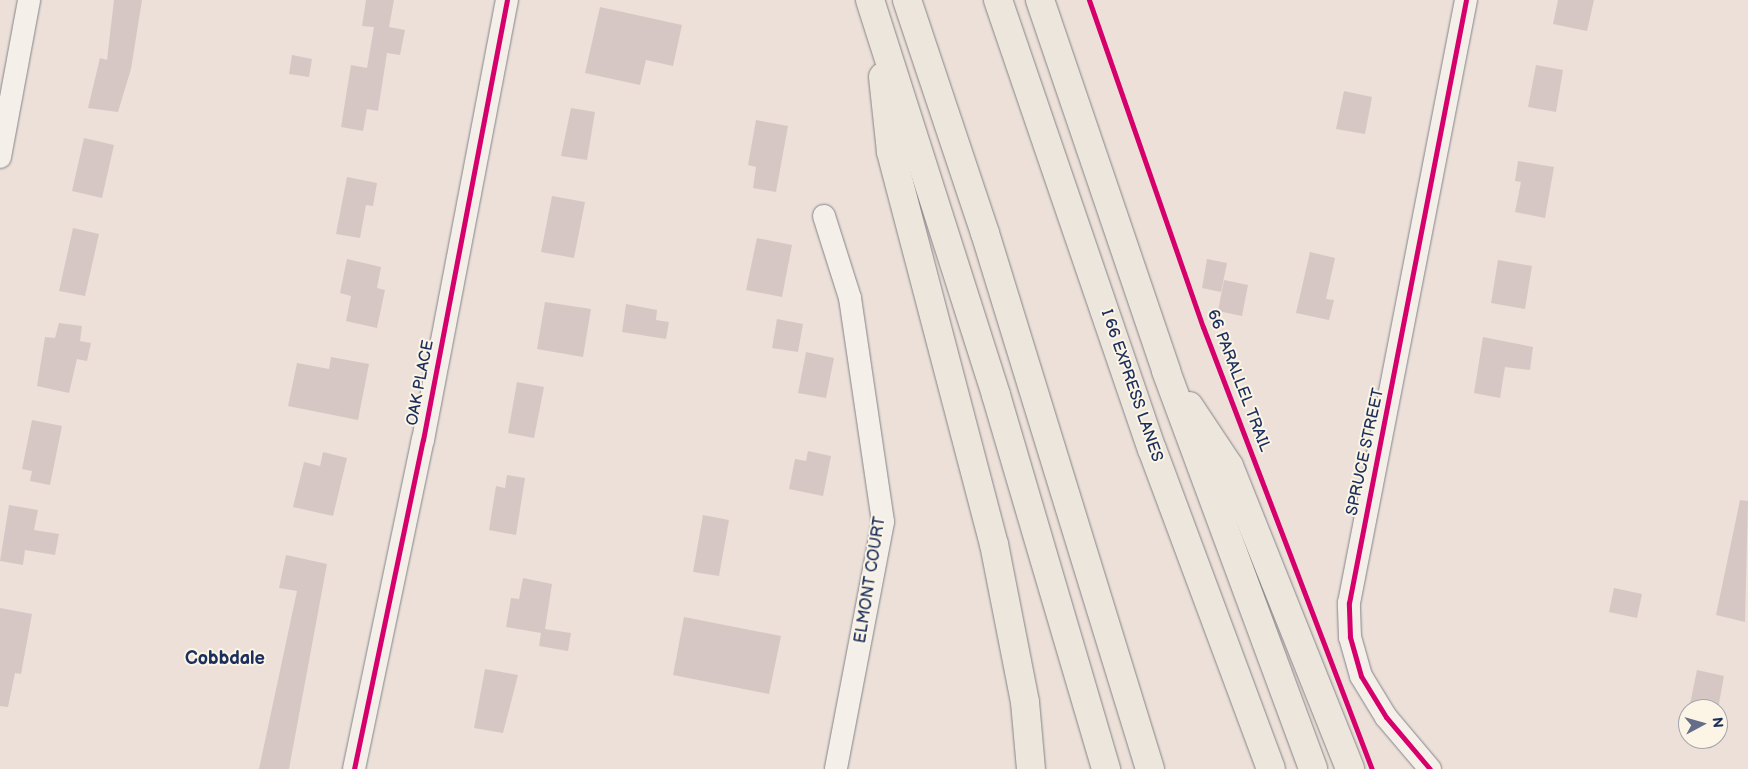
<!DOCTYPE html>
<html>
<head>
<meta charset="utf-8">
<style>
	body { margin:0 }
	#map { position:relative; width:1748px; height:769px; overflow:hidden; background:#ece0d9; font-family:"Balsamiq Sans",sans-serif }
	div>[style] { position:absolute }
	.building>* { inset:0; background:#d6c7c4 }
	.roads { filter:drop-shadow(0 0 1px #858489) drop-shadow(0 0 1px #858489) }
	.minor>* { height:22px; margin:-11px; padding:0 11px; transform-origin:11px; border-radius:11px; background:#f4efe9 }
	.motorway>* { height:28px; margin:-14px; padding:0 14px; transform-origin:14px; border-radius:14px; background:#ece6dc }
	.cycleway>* { height:5px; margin:-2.5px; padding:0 2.5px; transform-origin:2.5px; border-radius:2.5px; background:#d6006c }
	span { translate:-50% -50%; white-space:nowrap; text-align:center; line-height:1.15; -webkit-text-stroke:4px #fcf5e5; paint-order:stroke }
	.street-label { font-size:16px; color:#1b2f5e }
	.neighbourhood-label { font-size:18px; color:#1b2f5e; font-weight:700 }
	.north { position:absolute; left:1678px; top:699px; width:50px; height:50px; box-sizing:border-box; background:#fcf5e5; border:1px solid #a2a6af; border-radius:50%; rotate:84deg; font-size:14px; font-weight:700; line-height:20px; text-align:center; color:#1b2f5e }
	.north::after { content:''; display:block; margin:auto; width:18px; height:22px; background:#646d89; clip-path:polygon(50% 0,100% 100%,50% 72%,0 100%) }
</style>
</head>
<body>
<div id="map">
	<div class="building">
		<div style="clip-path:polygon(114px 0,142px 0,131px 69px,118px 112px,88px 108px,100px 58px,107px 60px)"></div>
		<div style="clip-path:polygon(366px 0,394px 0,389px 27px,405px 30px,400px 55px,387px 53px,378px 111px,367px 109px,363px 131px,341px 127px,351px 65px,367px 68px,374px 27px,362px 26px)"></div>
		<div style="clip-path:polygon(1558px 0,1594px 0,1587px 31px,1553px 24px)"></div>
		<div style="clip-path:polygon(600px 7px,682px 25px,673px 66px,646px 60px,640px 85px,585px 73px)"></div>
		<div style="clip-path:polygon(292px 55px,312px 59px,309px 77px,289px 74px)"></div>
		<div style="clip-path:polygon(1536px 65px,1563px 70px,1556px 112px,1528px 107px)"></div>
		<div style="clip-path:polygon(1344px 91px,1372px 97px,1365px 134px,1336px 129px)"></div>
		<div style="clip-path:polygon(571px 108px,595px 112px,587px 160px,561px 156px)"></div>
		<div style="clip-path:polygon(756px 120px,788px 126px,776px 192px,753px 188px,756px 167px,748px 165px)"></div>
		<div style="clip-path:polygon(84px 138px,114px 145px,102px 198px,72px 191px)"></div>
		<div style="clip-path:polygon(1518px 161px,1554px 167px,1545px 218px,1515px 212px,1521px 182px,1515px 181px)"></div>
		<div style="clip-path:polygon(347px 177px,377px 183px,373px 206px,366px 205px,360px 238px,336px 234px)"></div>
		<div style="clip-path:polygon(552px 196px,585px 202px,574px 258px,541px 252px)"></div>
		<div style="clip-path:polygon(73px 228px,99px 234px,85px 296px,59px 291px)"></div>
		<div style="clip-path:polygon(757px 238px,792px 245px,782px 297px,746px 290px)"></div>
		<div style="clip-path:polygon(1310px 252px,1335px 258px,1326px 299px,1334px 300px,1329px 320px,1296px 313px)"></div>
		<div style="clip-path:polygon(347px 259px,381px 267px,377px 288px,385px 290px,377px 328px,346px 321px,351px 296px,340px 293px)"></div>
		<div style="clip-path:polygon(1207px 259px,1227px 263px,1221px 292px,1202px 288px)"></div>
		<div style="clip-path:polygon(1498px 260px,1532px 266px,1525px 309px,1491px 303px)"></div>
		<div style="clip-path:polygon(1224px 280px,1248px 285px,1242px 316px,1218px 311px)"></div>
		<div style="clip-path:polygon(545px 302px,591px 309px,583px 357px,537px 349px)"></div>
		<div style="clip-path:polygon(626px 304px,657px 310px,656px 320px,669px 322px,666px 339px,622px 332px)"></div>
		<div style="clip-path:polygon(777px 319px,803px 324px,798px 352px,772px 348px)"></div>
		<div style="clip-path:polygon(59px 323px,82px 326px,80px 341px,91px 343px,87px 361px,77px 359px,69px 393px,37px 386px,45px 337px,55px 338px)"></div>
		<div style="clip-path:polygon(1483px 337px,1533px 347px,1530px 370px,1505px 367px,1500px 398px,1474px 393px)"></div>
		<div style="clip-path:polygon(806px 352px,834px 358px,826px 398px,798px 393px)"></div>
		<div style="clip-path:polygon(331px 357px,369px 364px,358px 420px,288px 406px,297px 363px,329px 369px)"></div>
		<div style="clip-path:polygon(517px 382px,544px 387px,534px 438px,508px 433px)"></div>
		<div style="clip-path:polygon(32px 420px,62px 426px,50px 485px,30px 481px,32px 471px,22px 469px)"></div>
		<div style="clip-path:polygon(808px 451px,831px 456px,823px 496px,789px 489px,795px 459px,806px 461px)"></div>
		<div style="clip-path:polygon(323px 452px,347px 458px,333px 516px,293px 507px,304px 462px,320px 466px)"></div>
		<div style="clip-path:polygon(507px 475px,525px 478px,516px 535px,489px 530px,496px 486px,505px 488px)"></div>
		<div style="clip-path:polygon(1740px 500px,1748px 501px,1745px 622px,1716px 615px)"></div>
		<div style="clip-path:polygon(9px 505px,38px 510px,34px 530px,59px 534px,55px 555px,25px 550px,23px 565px,0 561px)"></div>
		<div style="clip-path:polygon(703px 515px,729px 520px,719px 576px,693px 572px)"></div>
		<div style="clip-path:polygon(286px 555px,327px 564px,289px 769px,259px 769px,297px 591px,279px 588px)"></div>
		<div style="clip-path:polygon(523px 578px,552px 584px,545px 629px,571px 633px,568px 651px,539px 646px,541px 633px,506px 627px,511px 598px,519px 599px)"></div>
		<div style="clip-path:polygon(1614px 588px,1642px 594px,1637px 618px,1609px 612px)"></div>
		<div style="clip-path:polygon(0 608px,32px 614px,21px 674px,15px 673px,8px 707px,0 706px)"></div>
		<div style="clip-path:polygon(684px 617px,781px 636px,769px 694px,673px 675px)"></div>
		<div style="clip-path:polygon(485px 669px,518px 675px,503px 733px,474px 728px)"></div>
		<div style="clip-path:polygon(1697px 670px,1724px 676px,1718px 709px,1689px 709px)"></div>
	</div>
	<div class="roads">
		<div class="minor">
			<div style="left:0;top:157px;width:160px;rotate:-79.5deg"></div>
			<div style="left:824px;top:216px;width:86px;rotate:72.4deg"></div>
			<div style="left:850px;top:298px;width:226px;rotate:81.6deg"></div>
			<div style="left:883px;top:522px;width:251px;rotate:100.8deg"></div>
			<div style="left:354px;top:769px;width:336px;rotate:-78.2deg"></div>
			<div style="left:423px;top:440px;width:448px;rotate:-79.2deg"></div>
			<div style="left:1430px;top:769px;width:68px;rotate:-130.2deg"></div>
			<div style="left:1386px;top:717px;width:48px;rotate:-121.4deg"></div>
			<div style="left:1361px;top:676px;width:41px;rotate:-105.8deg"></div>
			<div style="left:1350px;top:637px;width:34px;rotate:-92deg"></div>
			<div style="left:1349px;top:603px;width:614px;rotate:-79.02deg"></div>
		</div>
		<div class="motorway">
			<div style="left:870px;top:0;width:415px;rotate:72.3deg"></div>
			<div style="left:996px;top:395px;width:390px;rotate:73.6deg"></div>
			<div style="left:907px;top:0;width:246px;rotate:71.5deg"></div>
			<div style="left:985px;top:233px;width:561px;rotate:72.89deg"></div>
			<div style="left:998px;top:0;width:475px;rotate:71.1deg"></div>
			<div style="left:1152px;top:449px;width:341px;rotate:69.6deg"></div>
			<div style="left:1040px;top:0;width:392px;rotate:71.2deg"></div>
			<div style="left:1166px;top:371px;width:424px;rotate:69.7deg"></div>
			<div style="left:883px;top:77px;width:75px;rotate:83.9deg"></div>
			<div style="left:891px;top:152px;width:405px;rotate:75.3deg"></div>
			<div style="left:994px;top:544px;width:161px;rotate:78.9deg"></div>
			<div style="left:1025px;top:702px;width:67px;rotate:84.9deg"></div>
			<div style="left:1189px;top:406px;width:72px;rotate:56.3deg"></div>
			<div style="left:1229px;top:466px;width:326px;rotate:68.2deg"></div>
		</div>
	</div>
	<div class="cycleway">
		<div style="left:1089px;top:0;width:346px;rotate:70.8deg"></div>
		<div style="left:1203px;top:327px;width:473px;rotate:69.1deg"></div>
		<div style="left:354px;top:769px;width:336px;rotate:-78.2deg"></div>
		<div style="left:423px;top:440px;width:448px;rotate:-79.2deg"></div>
		<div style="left:1430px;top:769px;width:68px;rotate:-130.2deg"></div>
		<div style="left:1386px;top:717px;width:48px;rotate:-121.4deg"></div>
		<div style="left:1361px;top:676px;width:41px;rotate:-105.8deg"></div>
		<div style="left:1350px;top:637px;width:34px;rotate:-92deg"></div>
		<div style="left:1349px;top:603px;width:614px;rotate:-79.02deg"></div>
	</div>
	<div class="street-label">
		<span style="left:1238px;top:381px;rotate:69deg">66 PARALLEL TRAIL</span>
		<span style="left:421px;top:383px;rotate:-79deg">OAK PLACE</span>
		<span style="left:1131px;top:386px;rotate:71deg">I 66 EXPRESS LANES</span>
		<span style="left:1366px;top:452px;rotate:-78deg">SPRUCE STREET</span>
		<span style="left:871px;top:580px;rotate:-81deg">ELMONT COURT</span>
	</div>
	<div class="neighbourhood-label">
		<span style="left:225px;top:659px">Cobbdale</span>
	</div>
	<div class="north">N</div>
</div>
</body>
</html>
